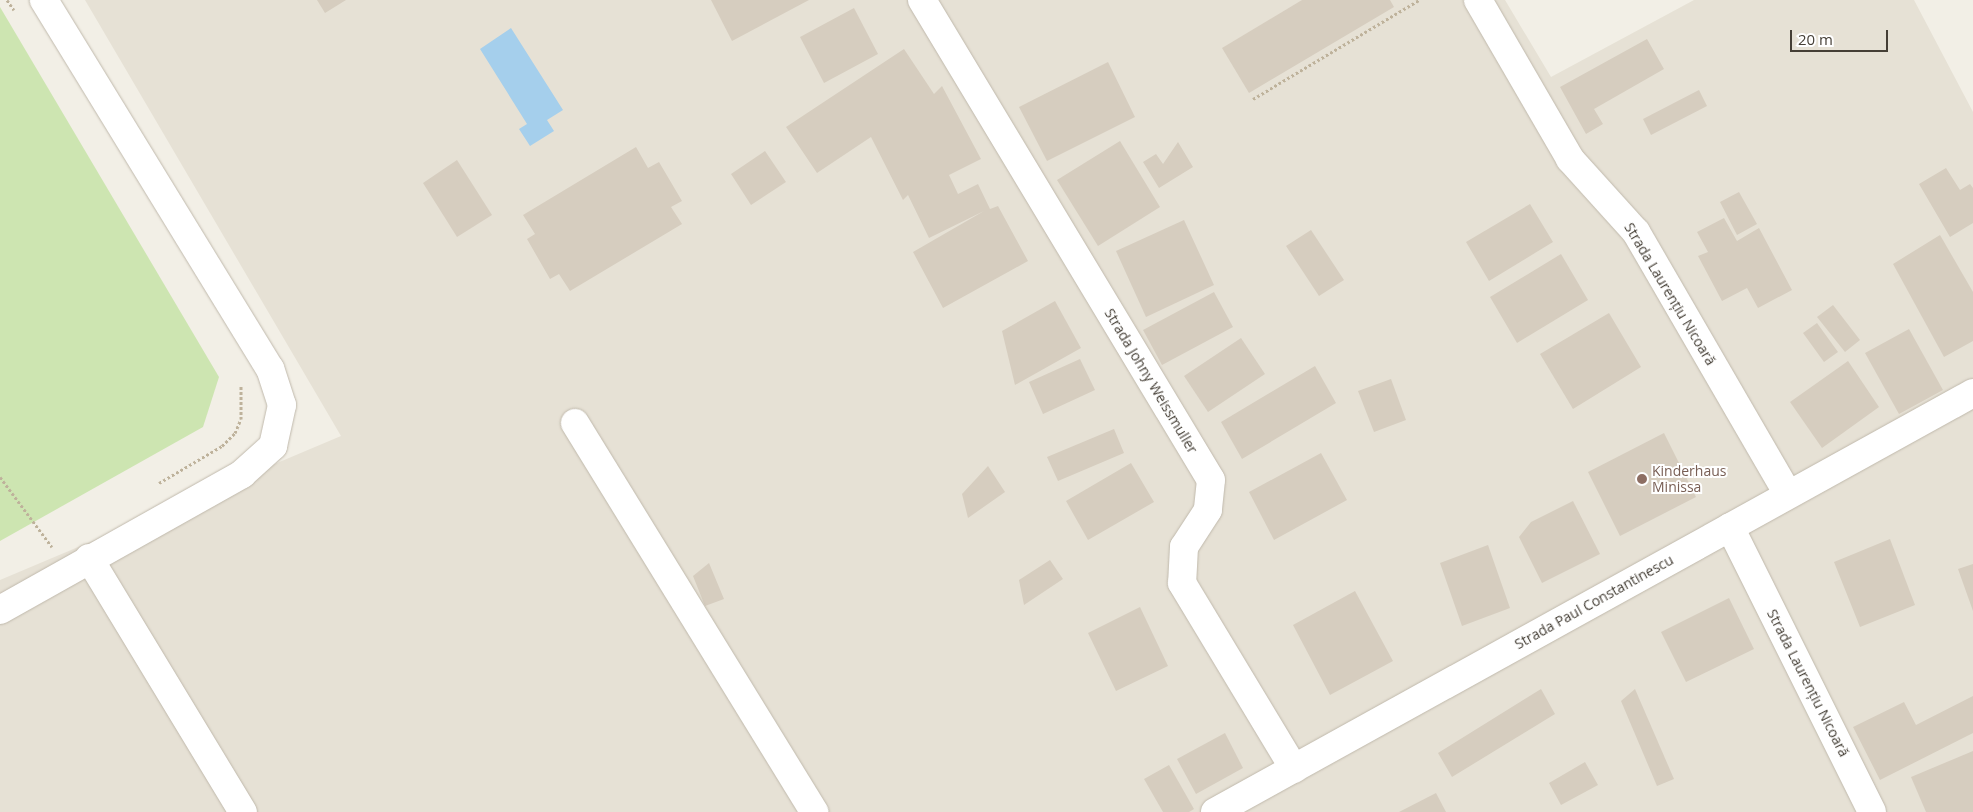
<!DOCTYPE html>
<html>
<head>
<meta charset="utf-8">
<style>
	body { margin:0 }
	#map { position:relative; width:1973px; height:812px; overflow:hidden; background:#f2efe6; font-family:"Open Sans",sans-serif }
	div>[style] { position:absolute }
	.residential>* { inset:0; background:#e6e1d5 }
	.green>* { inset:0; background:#cde5b1 }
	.water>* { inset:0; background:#a5cfec }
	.building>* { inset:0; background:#d6cdbf }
	.path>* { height:3px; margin-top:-1.5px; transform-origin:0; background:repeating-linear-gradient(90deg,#beb29b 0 2.5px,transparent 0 5px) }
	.roads { filter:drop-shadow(0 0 1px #c0b9ac) drop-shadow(0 0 1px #c0b9ac) }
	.minor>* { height:28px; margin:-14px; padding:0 14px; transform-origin:14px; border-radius:14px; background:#fff }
	.dots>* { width:14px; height:14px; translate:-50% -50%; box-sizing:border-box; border:2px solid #fff; border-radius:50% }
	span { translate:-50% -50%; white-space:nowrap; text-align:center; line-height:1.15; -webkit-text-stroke:4px #fff; paint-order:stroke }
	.street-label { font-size:14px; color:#453f36 }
	.education-label { font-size:14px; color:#785e54 }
	.left { translate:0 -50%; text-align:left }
	.scale { position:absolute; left:1790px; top:30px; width:98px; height:22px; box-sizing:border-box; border:2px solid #453f36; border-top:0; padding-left:6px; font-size:15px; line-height:18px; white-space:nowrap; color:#453f36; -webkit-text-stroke:4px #fff; paint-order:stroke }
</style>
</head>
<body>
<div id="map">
	<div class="residential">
		<div style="clip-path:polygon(85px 0,1505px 0,1551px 77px,1694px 0,1914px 0,1973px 112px,1973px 812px,0 812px,0 580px,341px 436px)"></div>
	</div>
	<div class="green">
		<div style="clip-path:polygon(0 7px,219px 377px,203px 427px,0 541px)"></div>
	</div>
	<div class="water">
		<div style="clip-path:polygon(511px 28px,563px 110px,547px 120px,554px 131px,530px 146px,519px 129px,527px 124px,480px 49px)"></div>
	</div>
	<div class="building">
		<div style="clip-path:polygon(317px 0,346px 0,325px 13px)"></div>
		<div style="clip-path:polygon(711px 0,809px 0,732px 41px)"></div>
		<div style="clip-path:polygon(1302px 0,1390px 0,1394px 7px,1249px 93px,1222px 48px)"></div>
		<div style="clip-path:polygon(854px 8px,878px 54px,824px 83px,800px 37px)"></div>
		<div style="clip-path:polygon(1647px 39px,1664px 69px,1594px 109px,1603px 124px,1586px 134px,1560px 87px)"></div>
		<div style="clip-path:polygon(904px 49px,934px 94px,942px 86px,981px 159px,949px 175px,958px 194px,978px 184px,990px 209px,998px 206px,1028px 261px,943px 308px,913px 252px,984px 211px,929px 238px,908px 195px,903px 200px,871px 137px,817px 173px,786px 127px)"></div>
		<div style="clip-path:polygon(1108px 62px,1135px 117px,1047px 161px,1019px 107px)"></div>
		<div style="clip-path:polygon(1699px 90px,1707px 106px,1651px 135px,1643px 119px)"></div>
		<div style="clip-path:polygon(1120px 141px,1160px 207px,1098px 246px,1057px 180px)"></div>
		<div style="clip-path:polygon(1178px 142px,1193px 167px,1159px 188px,1143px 162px,1156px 154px,1163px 164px)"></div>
		<div style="clip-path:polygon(636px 147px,648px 168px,659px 162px,682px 201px,671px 207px,682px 224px,570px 291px,559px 274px,550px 279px,527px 239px,535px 234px,523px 215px)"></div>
		<div style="clip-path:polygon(765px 151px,786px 182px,751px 205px,731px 174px)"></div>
		<div style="clip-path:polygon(457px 160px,492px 215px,457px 237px,423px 183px)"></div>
		<div style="clip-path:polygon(1946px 168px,1960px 190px,1970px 184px,1973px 188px,1973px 223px,1950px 237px,1919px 184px)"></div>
		<div style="clip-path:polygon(1739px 192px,1757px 224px,1737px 235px,1720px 202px)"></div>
		<div style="clip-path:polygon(1530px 204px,1553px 242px,1489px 281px,1466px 242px)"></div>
		<div style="clip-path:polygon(1724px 218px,1737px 241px,1759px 228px,1792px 290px,1758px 308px,1747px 288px,1722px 301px,1698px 256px,1708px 252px,1697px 232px)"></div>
		<div style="clip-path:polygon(1184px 220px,1214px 285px,1146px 317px,1116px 251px)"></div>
		<div style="clip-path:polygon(1311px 230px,1344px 280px,1319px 296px,1286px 246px)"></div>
		<div style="clip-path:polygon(1940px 235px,1973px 292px,1973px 341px,1944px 357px,1893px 264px)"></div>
		<div style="clip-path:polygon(1561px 254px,1588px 300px,1517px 343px,1490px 297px)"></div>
		<div style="clip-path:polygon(1214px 292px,1233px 327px,1162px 365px,1143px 330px)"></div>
		<div style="clip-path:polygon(1055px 301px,1081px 348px,1015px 385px,1002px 331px)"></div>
		<div style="clip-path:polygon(1833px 305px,1860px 340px,1845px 352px,1817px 317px)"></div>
		<div style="clip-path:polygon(1609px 313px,1641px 367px,1573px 409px,1540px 354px)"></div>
		<div style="clip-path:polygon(1817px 323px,1838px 352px,1824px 362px,1803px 333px)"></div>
		<div style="clip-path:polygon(1909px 329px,1943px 390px,1899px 414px,1865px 353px)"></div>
		<div style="clip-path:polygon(1241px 338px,1265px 374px,1208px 412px,1184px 376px)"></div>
		<div style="clip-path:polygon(1080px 359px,1095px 390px,1043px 414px,1029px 382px)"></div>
		<div style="clip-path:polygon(1848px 361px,1879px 407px,1822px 448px,1790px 402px)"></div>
		<div style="clip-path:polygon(1315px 366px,1336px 403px,1242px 459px,1221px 422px)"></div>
		<div style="clip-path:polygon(1391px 379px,1406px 420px,1374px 432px,1358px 391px)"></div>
		<div style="clip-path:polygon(1114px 429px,1124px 453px,1058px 481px,1047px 457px)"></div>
		<div style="clip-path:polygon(1664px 433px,1696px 497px,1620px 536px,1588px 472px)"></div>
		<div style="clip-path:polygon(1321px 453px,1347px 500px,1274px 540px,1249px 492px)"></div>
		<div style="clip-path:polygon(1131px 463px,1154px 502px,1088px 540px,1066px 501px)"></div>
		<div style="clip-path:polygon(988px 466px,1005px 492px,968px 518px,962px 494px)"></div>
		<div style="clip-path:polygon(1573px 501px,1600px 554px,1542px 583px,1519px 537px,1531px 522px)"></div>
		<div style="clip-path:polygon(1890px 539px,1915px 605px,1860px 627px,1834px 562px)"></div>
		<div style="clip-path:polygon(1488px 545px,1510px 608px,1462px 626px,1440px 563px)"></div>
		<div style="clip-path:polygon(1050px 560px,1063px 579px,1024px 605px,1019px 580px)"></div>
		<div style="clip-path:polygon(709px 563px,724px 599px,705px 606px,693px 576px)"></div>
		<div style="clip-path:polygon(1973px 564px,1973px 611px,1958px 569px)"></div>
		<div style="clip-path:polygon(1355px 591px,1393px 661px,1330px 695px,1293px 625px)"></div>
		<div style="clip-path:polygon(1729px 598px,1754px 649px,1686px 682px,1661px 632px)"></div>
		<div style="clip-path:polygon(1140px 607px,1168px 666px,1116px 691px,1088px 633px)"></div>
		<div style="clip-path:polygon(1541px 689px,1555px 714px,1452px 777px,1438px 753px)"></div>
		<div style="clip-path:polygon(1635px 689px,1674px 779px,1657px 786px,1621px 701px)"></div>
		<div style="clip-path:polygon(1973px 696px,1973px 733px,1880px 780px,1853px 727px,1904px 702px,1916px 725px)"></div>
		<div style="clip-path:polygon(1225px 733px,1243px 768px,1196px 794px,1177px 759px)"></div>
		<div style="clip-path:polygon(1973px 751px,1973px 812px,1926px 812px,1911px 777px)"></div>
		<div style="clip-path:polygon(1585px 762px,1598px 785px,1561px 805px,1549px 783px)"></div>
		<div style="clip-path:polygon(1169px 765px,1194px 809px,1189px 812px,1163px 812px,1144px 779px)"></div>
		<div style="clip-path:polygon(1436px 793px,1446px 812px,1399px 812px)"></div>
	</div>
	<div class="path">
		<div style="left:7px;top:0;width:12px;rotate:55deg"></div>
		<div style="left:1253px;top:99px;width:193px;rotate:-30.8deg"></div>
		<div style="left:0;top:477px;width:87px;rotate:53.4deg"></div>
		<div style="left:159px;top:483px;width:73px;rotate:-30.4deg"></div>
		<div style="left:222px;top:446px;width:18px;rotate:-45deg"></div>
		<div style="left:235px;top:433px;width:15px;rotate:-67deg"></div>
		<div style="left:241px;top:419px;width:34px;rotate:-90deg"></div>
	</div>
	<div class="roads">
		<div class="minor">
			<div style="left:922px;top:0;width:560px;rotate:58.95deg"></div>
			<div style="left:1211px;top:480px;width:30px;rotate:96deg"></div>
			<div style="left:1208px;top:510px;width:44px;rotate:123deg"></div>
			<div style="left:1184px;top:547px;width:36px;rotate:93deg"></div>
			<div style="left:1182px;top:583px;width:217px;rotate:58.9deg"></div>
			<div style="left:1478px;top:0;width:184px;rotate:59.9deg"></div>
			<div style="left:1570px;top:159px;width:98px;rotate:47.9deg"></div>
			<div style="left:1636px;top:232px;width:303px;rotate:59.9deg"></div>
			<div style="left:575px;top:423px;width:457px;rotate:58.4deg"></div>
			<div style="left:1730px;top:527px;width:318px;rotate:63.5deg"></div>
			<div style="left:89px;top:558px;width:297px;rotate:58.8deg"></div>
			<div style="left:0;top:610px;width:278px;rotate:-29.3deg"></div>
			<div style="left:242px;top:474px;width:42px;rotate:-42.1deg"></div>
			<div style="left:273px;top:446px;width:42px;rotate:-77.6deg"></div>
			<div style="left:282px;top:405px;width:38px;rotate:-108deg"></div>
			<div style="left:270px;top:369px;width:433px;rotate:-121.5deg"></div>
			<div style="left:1215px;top:812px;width:866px;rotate:-28.93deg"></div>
		</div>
	</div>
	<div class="dots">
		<div style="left:1642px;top:479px;background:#8d6e63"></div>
	</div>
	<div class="street-label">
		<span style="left:1670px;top:294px;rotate:59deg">Strada Laurențiu Nicoară</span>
		<span style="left:1151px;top:381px;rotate:59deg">Strada Johny Weissmuller</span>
		<span style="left:1594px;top:602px;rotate:-29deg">Strada Paul Constantinescu</span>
		<span style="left:1808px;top:683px;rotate:63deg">Strada Laurențiu Nicoară</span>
	</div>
	<div class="education-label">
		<span class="left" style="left:1652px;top:479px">Kinderhaus<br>Minissa</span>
	</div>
	<div class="scale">20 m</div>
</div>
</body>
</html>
